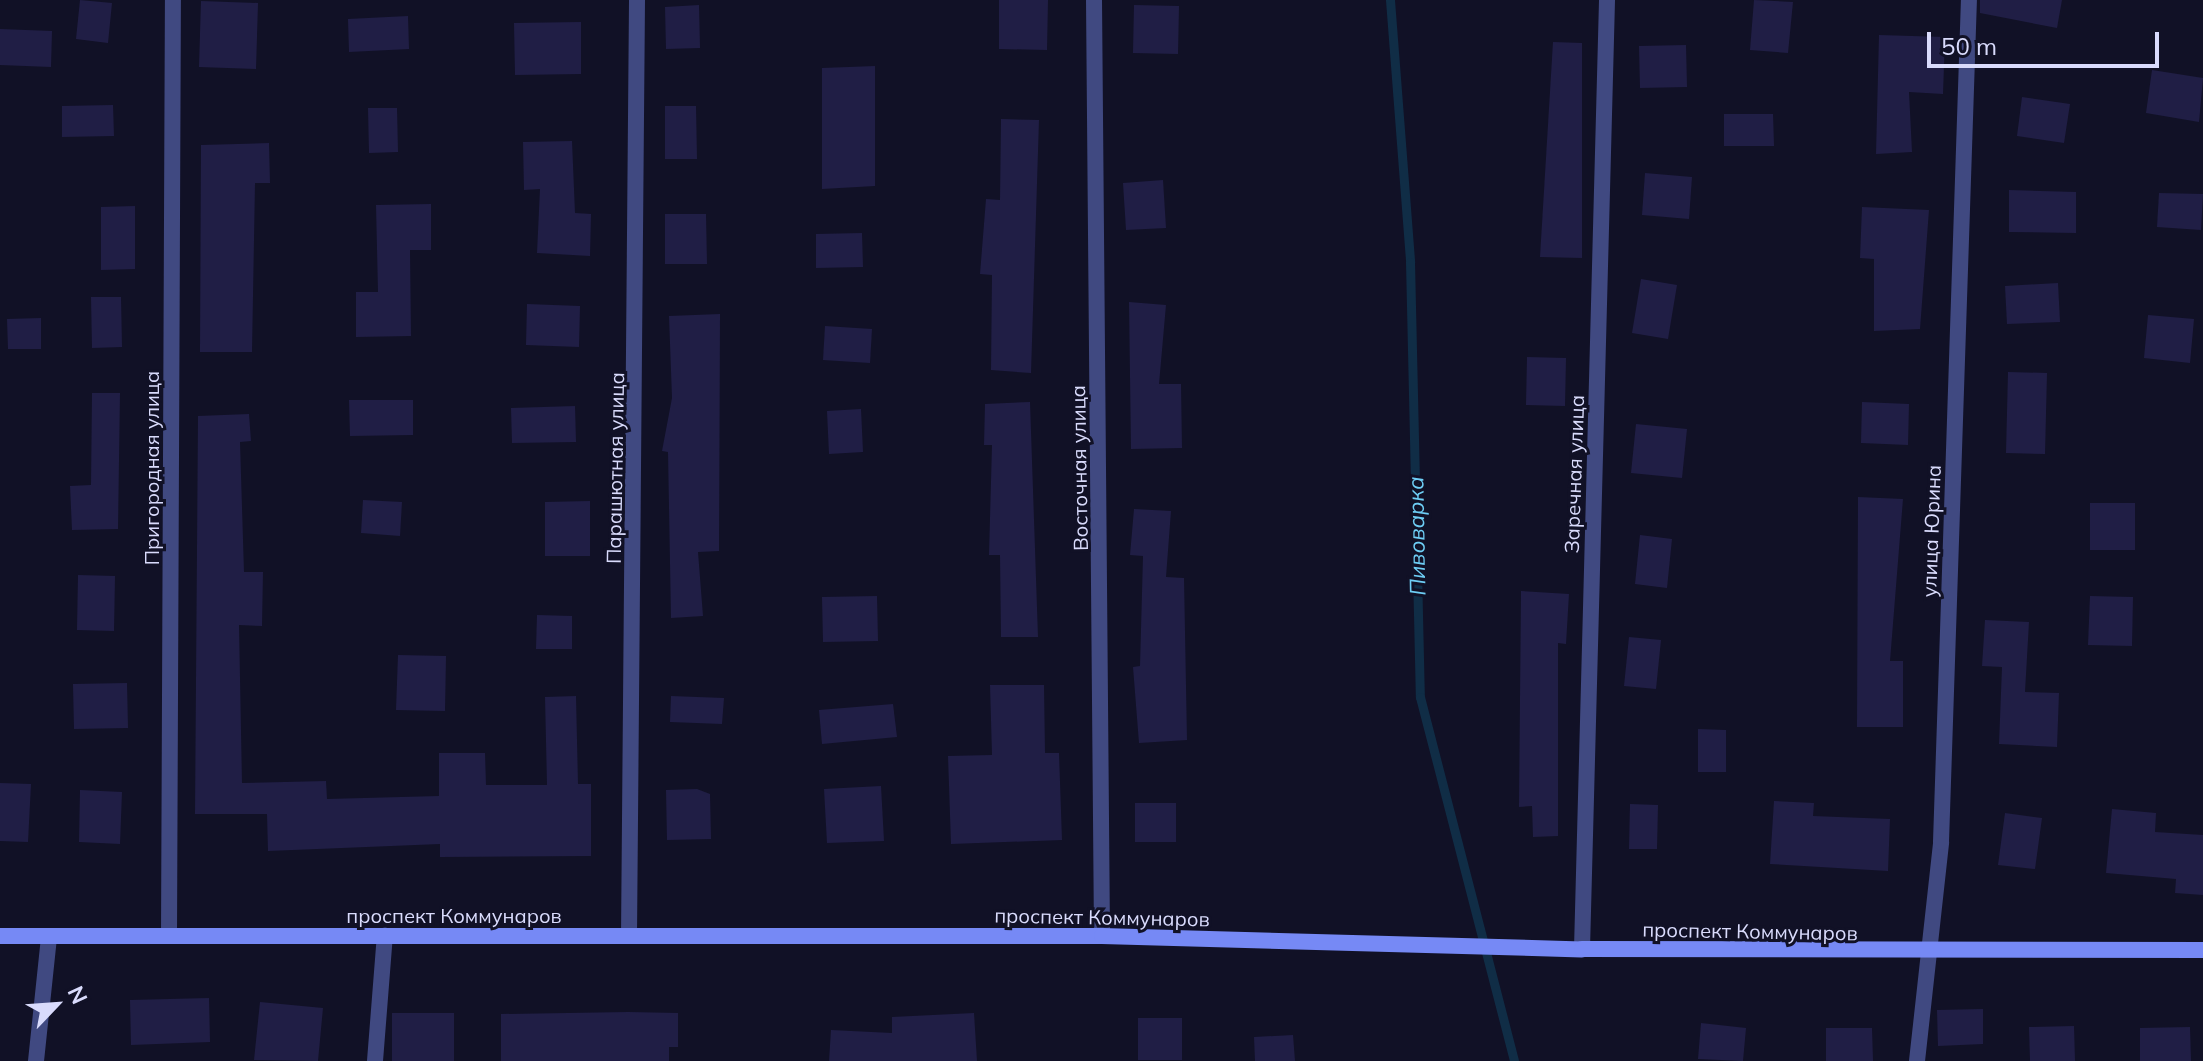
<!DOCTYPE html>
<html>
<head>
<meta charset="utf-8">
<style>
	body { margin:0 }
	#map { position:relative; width:2203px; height:1061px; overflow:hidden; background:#111126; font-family:Mulish,sans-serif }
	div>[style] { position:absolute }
	.stream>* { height:9px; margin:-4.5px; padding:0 4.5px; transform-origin:4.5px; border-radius:4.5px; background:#102d46 }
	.building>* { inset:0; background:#201e45 }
	.street>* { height:16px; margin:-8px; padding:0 8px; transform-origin:8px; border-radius:8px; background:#404981 }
	.secondary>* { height:16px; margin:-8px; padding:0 8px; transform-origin:8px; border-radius:8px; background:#7689f5 }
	span { translate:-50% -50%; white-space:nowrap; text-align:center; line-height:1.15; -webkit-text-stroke:6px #111126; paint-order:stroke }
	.street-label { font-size:20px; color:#d9dbfc }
	.water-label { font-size:22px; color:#6ecef5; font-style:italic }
	.north { position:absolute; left:16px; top:965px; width:80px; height:80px; -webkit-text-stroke:6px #111126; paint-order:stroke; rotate:65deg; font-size:22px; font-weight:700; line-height:32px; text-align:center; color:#d9dbfc }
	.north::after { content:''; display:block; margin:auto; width:28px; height:36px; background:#d9dbfc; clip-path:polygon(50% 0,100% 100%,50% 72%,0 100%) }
	.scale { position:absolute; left:1927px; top:32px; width:232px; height:36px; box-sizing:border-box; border:4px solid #d9dbfc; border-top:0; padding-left:10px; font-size:24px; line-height:28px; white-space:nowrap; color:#d9dbfc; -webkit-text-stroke:6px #111126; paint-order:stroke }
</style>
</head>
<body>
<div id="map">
	<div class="stream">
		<div style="left:1390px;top:0;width:263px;rotate:85.6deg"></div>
		<div style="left:1410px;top:262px;width:435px;rotate:88.7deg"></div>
		<div style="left:1420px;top:697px;width:376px;rotate:75.5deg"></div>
	</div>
	<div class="building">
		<div style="clip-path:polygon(80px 0,112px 3px,108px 43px,76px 39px)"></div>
		<div style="clip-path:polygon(999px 0,1048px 0,1047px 50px,999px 49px)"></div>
		<div style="clip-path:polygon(1754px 0,1793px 2px,1788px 53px,1750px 50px)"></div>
		<div style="clip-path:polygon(1980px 0,2062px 0,2057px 28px,1980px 13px)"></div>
		<div style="clip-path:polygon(201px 1px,258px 3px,256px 69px,199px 67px)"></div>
		<div style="clip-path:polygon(699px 5px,700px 48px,666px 49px,665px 7px)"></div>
		<div style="clip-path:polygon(1134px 5px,1179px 6px,1178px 54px,1133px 53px)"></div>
		<div style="clip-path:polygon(408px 16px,409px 49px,349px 52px,348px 19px)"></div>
		<div style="clip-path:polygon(581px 22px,581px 74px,515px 75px,514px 23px)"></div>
		<div style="clip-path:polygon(0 29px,52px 31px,51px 67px,0 65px)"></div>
		<div style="clip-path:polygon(1879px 35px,1945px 37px,1943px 94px,1909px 92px,1912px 152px,1876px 154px)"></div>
		<div style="clip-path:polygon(1553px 42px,1582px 43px,1582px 258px,1540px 257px)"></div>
		<div style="clip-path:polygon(1686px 45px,1687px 87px,1640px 88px,1639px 46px)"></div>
		<div style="clip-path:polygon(875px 66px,875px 186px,822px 189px,822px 68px)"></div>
		<div style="clip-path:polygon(2152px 70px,2203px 78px,2199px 122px,2146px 113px)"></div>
		<div style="clip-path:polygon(2022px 97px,2070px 104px,2064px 143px,2017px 136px)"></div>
		<div style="clip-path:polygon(113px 105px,114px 136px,62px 137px,62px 106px)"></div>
		<div style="clip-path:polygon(665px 106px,696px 106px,697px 159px,665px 159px)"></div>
		<div style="clip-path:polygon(368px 108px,397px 108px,398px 152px,369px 153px)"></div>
		<div style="clip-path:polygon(1724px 114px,1773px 114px,1774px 146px,1724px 146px)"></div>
		<div style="clip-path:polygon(1001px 119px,1039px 120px,1031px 373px,991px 370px,992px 275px,980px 274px,986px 199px,1000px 200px)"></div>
		<div style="clip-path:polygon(572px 141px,575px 213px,591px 214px,590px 256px,537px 253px,540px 189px,524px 190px,523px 142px)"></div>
		<div style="clip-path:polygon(269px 143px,270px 183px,255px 183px,252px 352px,200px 352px,201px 145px)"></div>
		<div style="clip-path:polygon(1645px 173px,1692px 177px,1689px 219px,1642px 215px)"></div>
		<div style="clip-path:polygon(1163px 180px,1166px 228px,1126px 230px,1123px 183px)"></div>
		<div style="clip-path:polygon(2009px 190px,2076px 192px,2076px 233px,2009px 232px)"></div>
		<div style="clip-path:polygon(2159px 193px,2203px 194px,2201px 230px,2157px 227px)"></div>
		<div style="clip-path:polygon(431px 204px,431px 250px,410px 250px,411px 336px,356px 337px,356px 292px,378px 292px,376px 205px)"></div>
		<div style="clip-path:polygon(135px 206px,135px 269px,101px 270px,101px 207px)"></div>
		<div style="clip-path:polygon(1862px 207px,1929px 210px,1920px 329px,1874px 331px,1874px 259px,1860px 258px)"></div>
		<div style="clip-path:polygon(665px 214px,706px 214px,707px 264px,665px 264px)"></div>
		<div style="clip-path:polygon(862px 233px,863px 267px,816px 268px,816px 234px)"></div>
		<div style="clip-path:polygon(1641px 279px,1677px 285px,1668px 339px,1632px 333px)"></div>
		<div style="clip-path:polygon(2058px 283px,2060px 322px,2007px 324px,2005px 286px)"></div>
		<div style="clip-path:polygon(91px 297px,121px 297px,122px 347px,92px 348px)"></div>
		<div style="clip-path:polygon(1129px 302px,1166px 305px,1159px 384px,1181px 384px,1182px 448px,1131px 449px)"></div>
		<div style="clip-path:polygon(527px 304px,580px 306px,579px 347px,526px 345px)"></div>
		<div style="clip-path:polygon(720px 314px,719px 551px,698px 552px,703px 616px,671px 618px,668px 452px,662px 451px,672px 398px,669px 316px)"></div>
		<div style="clip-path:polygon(2148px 315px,2194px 319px,2190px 363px,2144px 358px)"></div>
		<div style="clip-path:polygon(41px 318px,41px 349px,8px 349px,7px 319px)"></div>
		<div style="clip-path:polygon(825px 326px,872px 329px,870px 363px,823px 360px)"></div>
		<div style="clip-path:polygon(1527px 357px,1566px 358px,1565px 406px,1526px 405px)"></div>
		<div style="clip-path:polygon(2008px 372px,2047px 373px,2045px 454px,2006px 453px)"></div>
		<div style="clip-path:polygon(92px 393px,120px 393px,118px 529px,72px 530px,70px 486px,91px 485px)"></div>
		<div style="clip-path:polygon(349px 400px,413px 400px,413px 435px,350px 436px)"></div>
		<div style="clip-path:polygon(1030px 402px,1038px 637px,1001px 637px,1000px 555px,989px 555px,992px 445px,984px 445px,985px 404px)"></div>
		<div style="clip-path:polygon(1862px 402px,1909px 404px,1908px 445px,1861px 443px)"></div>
		<div style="clip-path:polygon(575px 406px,576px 442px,512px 443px,511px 408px)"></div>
		<div style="clip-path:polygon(861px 409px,863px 452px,829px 454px,827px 411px)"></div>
		<div style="clip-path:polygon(249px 414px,251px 441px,240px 442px,244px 572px,263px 572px,262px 626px,239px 625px,242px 783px,326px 781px,327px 799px,439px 796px,439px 753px,485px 753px,486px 785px,547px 785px,545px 697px,576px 696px,578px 784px,591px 784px,591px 856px,440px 857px,440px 844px,268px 851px,267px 814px,195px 814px,198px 416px)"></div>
		<div style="clip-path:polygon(1636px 424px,1687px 429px,1682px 478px,1631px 473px)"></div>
		<div style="clip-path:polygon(1858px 497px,1903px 499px,1890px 661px,1903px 661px,1903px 727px,1857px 727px)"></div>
		<div style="clip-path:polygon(363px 500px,402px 502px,400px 536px,361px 533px)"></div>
		<div style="clip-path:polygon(590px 501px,590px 556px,545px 556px,545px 502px)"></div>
		<div style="clip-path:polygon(2090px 503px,2135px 503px,2135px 550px,2090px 550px)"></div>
		<div style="clip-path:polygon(1134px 509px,1171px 511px,1166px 577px,1184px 578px,1187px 740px,1139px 743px,1133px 667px,1140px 666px,1143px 556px,1130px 555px)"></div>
		<div style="clip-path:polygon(1640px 535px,1672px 539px,1667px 588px,1635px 584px)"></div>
		<div style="clip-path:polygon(78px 575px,115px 576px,114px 631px,77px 630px)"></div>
		<div style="clip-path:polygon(1521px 591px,1569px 594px,1566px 644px,1558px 643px,1558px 836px,1533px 837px,1532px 806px,1519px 807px)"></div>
		<div style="clip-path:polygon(877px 596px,878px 641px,823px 642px,822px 597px)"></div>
		<div style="clip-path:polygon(2090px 596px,2133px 597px,2132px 646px,2088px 645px)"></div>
		<div style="clip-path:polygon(537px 615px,572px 616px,572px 649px,536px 649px)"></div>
		<div style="clip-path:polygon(1985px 620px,2029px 622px,2025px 692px,2059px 693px,2057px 747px,1999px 744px,2002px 667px,1982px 666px)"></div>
		<div style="clip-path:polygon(1629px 637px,1661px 640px,1656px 689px,1624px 686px)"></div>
		<div style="clip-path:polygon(398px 655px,446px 656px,445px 711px,396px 710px)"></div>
		<div style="clip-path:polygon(127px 683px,128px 728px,74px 729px,73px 684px)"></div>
		<div style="clip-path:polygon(990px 685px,1044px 685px,1045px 753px,1059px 753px,1062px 840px,951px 844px,948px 756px,992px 755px)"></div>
		<div style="clip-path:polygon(671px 696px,724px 698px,722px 724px,670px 722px)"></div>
		<div style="clip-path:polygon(893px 704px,897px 737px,822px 744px,819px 710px)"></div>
		<div style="clip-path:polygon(1698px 729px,1726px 730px,1726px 772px,1698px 772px)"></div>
		<div style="clip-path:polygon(0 783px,31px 784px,28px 842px,0 841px)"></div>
		<div style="clip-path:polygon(881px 786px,884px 841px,827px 843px,824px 789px)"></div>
		<div style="clip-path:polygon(697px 789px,710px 794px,711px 839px,667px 840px,666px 790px)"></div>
		<div style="clip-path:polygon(80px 790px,122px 792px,120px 844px,79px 842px)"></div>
		<div style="clip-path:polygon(1774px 801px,1814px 803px,1813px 816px,1890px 819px,1888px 871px,1770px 864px)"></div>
		<div style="clip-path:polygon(1135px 803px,1176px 803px,1176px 842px,1135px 842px)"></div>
		<div style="clip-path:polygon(1630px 804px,1658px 805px,1657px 849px,1629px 849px)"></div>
		<div style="clip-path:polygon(2112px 809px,2156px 813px,2155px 832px,2203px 835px,2203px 895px,2175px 893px,2176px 879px,2106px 873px)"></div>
		<div style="clip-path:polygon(2005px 813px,2042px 818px,2035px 869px,1998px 865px)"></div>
		<div style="clip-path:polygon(209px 998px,210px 1042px,131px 1045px,130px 1000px)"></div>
		<div style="clip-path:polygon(260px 1002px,323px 1008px,318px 1061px,254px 1060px)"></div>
		<div style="clip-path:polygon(1983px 1009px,1983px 1044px,1938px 1046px,1937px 1010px)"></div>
		<div style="clip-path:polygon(628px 1012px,678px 1013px,678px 1047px,669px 1047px,669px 1061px,501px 1061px,501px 1014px)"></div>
		<div style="clip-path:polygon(392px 1013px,454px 1013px,454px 1061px,392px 1061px)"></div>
		<div style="clip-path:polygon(974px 1013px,977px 1061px,829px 1061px,831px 1030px,892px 1033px,892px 1017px)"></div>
		<div style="clip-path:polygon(1138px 1018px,1182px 1018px,1182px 1060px,1138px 1060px)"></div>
		<div style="clip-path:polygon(1701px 1023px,1746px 1028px,1743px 1061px,1698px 1059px)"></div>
		<div style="clip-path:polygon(2074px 1026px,2075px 1061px,2030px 1061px,2029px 1027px)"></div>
		<div style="clip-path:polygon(2190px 1027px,2191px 1061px,2140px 1061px,2140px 1028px)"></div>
		<div style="clip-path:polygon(1826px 1028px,1872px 1028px,1873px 1061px,1826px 1061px)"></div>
		<div style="clip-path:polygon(1293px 1035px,1295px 1061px,1255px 1061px,1254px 1037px)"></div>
	</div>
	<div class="street">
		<div style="left:1094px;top:0;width:936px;rotate:89.51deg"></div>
		<div style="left:169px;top:936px;width:936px;rotate:-89.76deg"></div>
		<div style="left:629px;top:936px;width:936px;rotate:-89.51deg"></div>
		<div style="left:1582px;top:949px;width:949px;rotate:-88.49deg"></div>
		<div style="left:36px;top:1061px;width:125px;rotate:-84deg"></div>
		<div style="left:375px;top:1061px;width:126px;rotate:-85.5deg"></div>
		<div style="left:1917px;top:1061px;width:220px;rotate:-83.7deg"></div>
		<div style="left:1941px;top:842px;width:842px;rotate:-88.1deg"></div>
	</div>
	<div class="secondary">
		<div style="left:0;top:936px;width:1102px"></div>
		<div style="left:1102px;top:936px;width:480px;rotate:1.6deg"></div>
		<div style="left:1582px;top:949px;width:621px;rotate:0.09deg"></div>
	</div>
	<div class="street-label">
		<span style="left:151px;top:468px;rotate:-90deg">Пригородная улица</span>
		<span style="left:615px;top:468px;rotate:-89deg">Парашютная улица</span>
		<span style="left:1079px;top:468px;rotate:-91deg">Восточная улица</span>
		<span style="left:1574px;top:474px;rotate:-88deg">Заречная улица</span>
		<span style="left:1931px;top:531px;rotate:-88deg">улица Юрина</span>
		<span style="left:454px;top:915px">проспект Коммунаров</span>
		<span style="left:1102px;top:917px;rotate:1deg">проспект Коммунаров</span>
		<span style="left:1750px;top:931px;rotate:1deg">проспект Коммунаров</span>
	</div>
	<div class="water-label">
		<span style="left:1417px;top:536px;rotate:-91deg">Пивоварка</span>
	</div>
	<div class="north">N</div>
	<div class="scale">50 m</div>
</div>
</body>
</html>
